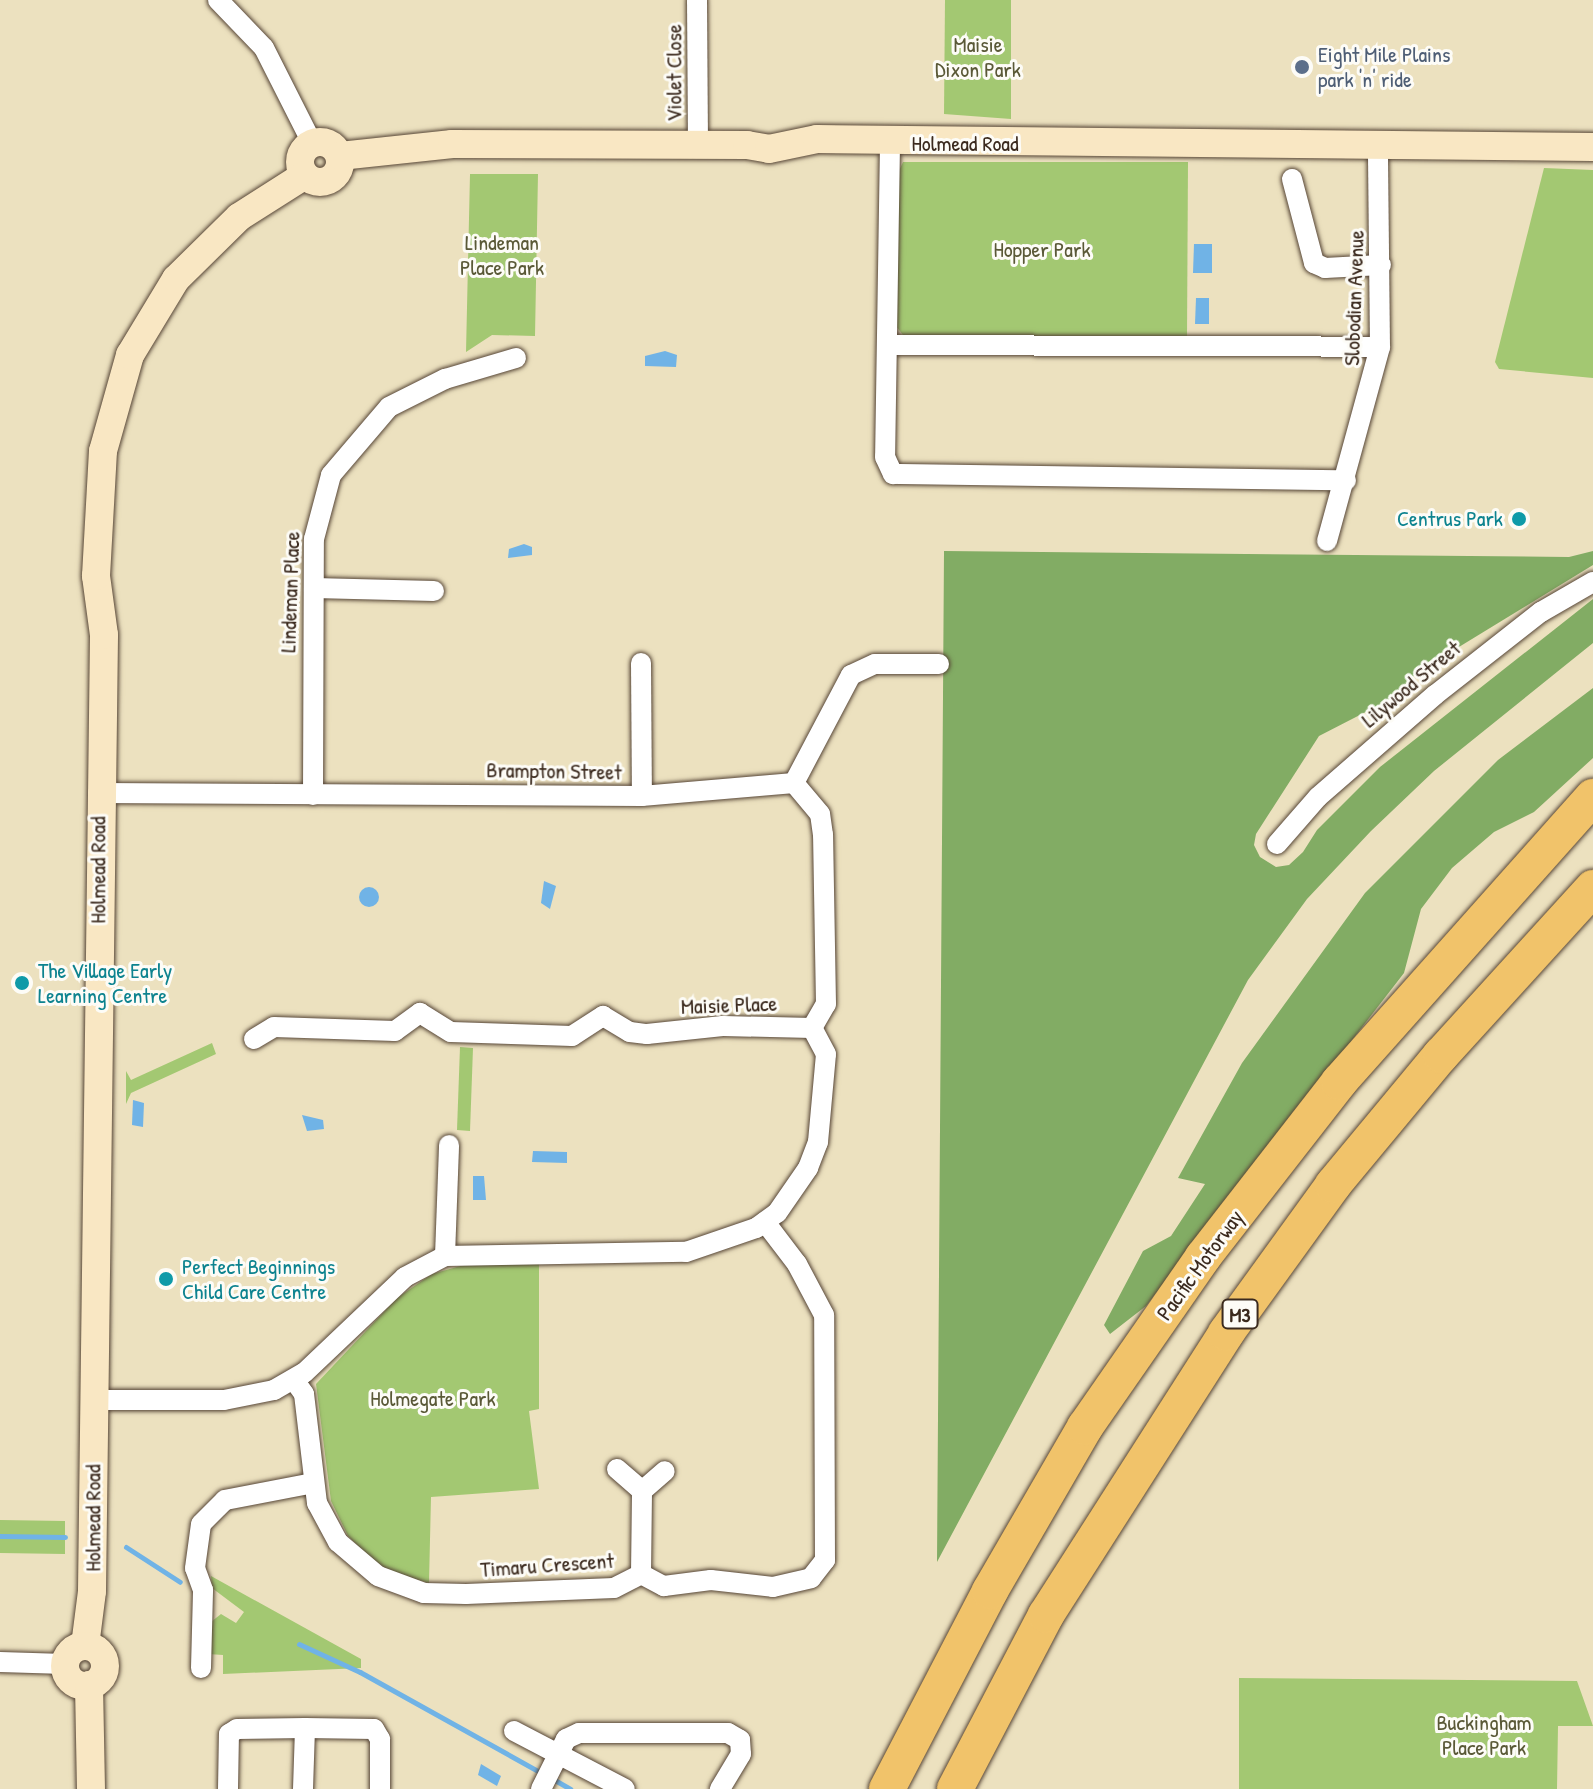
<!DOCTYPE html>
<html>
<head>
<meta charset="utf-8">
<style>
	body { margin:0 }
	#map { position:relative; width:1593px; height:1789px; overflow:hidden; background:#ece1bf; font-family:"Patrick Hand",sans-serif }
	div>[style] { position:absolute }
	.green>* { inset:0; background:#a3c872 }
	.forest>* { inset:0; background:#82ac64 }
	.water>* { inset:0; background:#70b3e6 }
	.round { border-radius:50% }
	.stream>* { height:5px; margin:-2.5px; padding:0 2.5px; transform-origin:2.5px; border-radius:2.5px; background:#70b3e6 }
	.roads { filter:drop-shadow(0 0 2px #564536) drop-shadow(0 0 2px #564536) }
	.street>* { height:20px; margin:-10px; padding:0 10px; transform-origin:10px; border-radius:10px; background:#fff }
	.secondary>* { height:28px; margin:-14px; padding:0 14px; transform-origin:14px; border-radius:14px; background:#f9e7c3 }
	.secondary>.ring { margin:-14px; padding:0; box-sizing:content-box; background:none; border:28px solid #f9e7c3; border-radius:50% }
	.highway>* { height:36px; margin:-18px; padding:0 18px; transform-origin:18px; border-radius:18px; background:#f1c36a }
	.dots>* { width:22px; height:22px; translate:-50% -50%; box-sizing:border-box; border:4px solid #fdfcf7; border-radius:50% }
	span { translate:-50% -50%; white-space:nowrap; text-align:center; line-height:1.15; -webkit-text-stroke:6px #fdfcf7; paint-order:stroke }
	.shield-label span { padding:2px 6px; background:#fdfcf7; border:2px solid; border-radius:6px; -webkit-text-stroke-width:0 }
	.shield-label { font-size:20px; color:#3b2a1e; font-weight:700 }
	.park-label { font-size:22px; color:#5a5937 }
	.service-label { font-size:22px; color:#4e5e75 }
	.left { translate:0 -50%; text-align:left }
	.street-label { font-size:22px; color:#3b2a1e }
	.culture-label { font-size:22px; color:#0d838f }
	.right { translate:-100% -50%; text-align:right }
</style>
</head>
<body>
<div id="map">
	<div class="green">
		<div style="clip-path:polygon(945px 0,1011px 0,1011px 119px,944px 114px)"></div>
		<div style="clip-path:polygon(903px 162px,1188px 162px,1187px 337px,903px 335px,896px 326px,898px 173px)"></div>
		<div style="clip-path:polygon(1544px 168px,1593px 170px,1593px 378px,1499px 369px,1495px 362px)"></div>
		<div style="clip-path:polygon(470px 174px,538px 174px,535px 336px,492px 335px,466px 352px)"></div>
		<div style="clip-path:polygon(212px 1043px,216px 1054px,131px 1093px,126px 1104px,126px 1071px,131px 1080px)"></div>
		<div style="clip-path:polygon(460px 1047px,473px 1048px,470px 1131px,457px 1130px)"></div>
		<div style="clip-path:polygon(539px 1262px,539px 1409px,529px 1411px,539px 1489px,431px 1497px,429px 1583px,383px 1570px,348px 1536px,331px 1501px,316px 1384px,397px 1298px,432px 1274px,471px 1263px)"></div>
		<div style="clip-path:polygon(0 1520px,65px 1521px,65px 1554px,0 1553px)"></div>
		<div style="clip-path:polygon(211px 1576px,361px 1659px,361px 1668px,223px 1674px,223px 1655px,208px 1654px,211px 1622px,221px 1614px,236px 1623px,244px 1612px,212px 1588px)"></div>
		<div style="clip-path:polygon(1239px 1678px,1577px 1681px,1593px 1726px,1558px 1726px,1557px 1789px,1239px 1789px)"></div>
	</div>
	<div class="forest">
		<div style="clip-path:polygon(944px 551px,1569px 557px,1593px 551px,1593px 565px,1418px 672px,1389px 700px,1319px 736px,1256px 834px,1254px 845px,1260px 857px,1276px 867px,1289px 865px,1303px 852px,1317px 830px,1380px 767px,1593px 599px,1593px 643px,1434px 771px,1371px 831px,1307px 899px,1248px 980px,937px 1562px)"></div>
		<div style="clip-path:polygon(1593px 688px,1593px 758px,1534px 812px,1494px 832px,1452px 868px,1421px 909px,1404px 973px,1146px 1306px,1110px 1334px,1104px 1325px,1143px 1251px,1171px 1236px,1205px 1184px,1178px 1178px,1242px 1063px,1365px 893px,1498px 760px)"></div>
	</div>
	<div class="water">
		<div style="clip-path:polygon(1194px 244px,1212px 244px,1212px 273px,1193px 273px)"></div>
		<div style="clip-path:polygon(1196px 298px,1209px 298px,1209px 324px,1195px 324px)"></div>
		<div style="clip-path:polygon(665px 351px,677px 355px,676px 367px,645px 366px,645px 356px)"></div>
		<div style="clip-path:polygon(524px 544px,532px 547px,532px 555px,508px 558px,509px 549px)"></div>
		<div style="clip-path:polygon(544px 881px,556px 886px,550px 909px,541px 903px)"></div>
		<div class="round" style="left:359px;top:887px;width:20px;height:20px"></div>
		<div style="clip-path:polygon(133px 1100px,144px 1103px,143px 1127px,132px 1125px)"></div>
		<div style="clip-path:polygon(302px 1115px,323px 1120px,324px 1129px,307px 1131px)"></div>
		<div style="clip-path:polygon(533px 1151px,567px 1152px,567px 1163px,532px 1162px)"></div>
		<div style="clip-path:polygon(473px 1176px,484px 1176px,486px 1200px,473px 1200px)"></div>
		<div style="clip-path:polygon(481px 1764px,501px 1776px,497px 1786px,478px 1775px)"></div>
	</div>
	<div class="stream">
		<div style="left:0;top:1536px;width:65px;rotate:0.9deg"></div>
		<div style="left:126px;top:1547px;width:64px;rotate:32.9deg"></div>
		<div style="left:299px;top:1644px;width:67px;rotate:24.7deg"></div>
		<div style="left:360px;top:1672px;width:212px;rotate:29.1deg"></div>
		<div style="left:553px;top:1779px;width:20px;rotate:30deg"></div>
	</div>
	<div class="roads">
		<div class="street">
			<div style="left:218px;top:0;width:66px;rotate:46.2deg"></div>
			<div style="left:264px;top:48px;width:106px;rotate:63.2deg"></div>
			<div style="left:697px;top:0;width:145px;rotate:89.6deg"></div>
			<div style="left:890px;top:144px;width:313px;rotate:90.9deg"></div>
			<div style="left:885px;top:457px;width:19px;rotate:65deg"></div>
			<div style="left:893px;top:474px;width:453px;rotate:0.8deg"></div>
			<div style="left:1292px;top:179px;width:87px;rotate:75.3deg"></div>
			<div style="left:1314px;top:263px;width:12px;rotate:24deg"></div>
			<div style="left:1325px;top:268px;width:56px;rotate:-3.1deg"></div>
			<div style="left:887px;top:345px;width:493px;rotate:0.2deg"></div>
			<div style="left:1327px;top:541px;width:201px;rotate:-74.7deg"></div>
			<div style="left:1380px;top:347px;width:202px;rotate:-90.6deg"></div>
			<div style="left:314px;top:588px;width:120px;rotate:1.4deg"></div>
			<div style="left:641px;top:663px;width:133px;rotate:89.6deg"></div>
			<div style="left:794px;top:783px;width:122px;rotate:-62.2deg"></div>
			<div style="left:851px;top:675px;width:26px;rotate:-25deg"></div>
			<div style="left:875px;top:664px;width:64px"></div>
			<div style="left:313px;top:795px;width:256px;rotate:-89.8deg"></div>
			<div style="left:314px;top:539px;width:66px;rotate:-75.1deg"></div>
			<div style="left:331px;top:475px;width:89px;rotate:-49.5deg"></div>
			<div style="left:389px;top:407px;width:63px;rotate:-26.6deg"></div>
			<div style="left:445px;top:379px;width:74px;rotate:-16.5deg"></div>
			<div style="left:1277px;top:844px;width:62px;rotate:-48.9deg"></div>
			<div style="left:1318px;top:797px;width:155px;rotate:-41.1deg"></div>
			<div style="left:1435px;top:695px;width:135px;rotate:-38.1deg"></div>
			<div style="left:1541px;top:612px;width:60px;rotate:-30deg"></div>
			<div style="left:254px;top:1039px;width:23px;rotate:-31deg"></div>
			<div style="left:274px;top:1027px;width:121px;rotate:1.9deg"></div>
			<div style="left:395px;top:1031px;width:31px;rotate:-36deg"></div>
			<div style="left:420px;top:1013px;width:36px;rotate:32deg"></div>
			<div style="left:451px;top:1032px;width:121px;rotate:1.9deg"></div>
			<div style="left:572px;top:1036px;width:37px;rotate:-33deg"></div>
			<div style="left:603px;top:1016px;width:31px;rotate:31deg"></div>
			<div style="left:630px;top:1032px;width:17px;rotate:7deg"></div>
			<div style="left:647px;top:1034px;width:76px;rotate:-6deg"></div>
			<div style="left:723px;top:1026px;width:89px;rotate:1.3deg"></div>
			<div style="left:445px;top:1256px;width:111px;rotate:-87.9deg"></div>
			<div style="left:294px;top:1380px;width:17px;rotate:54deg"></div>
			<div style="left:304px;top:1394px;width:110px;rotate:83.2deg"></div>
			<div style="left:317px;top:1503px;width:44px;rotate:61.7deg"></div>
			<div style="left:338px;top:1542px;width:52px;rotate:40.4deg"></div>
			<div style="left:378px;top:1576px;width:49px;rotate:20.3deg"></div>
			<div style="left:424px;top:1593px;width:42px;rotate:1.4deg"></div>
			<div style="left:466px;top:1594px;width:148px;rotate:-2.3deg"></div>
			<div style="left:614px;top:1588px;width:30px;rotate:-27deg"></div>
			<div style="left:94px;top:1400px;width:130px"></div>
			<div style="left:224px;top:1400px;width:51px;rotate:-11.3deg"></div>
			<div style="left:274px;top:1390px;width:34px;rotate:-30deg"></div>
			<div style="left:304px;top:1373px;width:139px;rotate:-43.5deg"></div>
			<div style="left:405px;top:1277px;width:45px;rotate:-27.7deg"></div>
			<div style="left:445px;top:1256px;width:241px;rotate:-1deg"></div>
			<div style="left:686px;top:1252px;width:74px;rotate:-18.9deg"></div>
			<div style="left:756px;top:1228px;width:26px;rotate:-36deg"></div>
			<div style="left:777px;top:1213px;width:55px;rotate:-55.4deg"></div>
			<div style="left:808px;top:1168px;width:28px;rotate:-69deg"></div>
			<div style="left:818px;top:1142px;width:88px;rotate:-84.8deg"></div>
			<div style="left:826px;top:1054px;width:30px;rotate:-118deg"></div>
			<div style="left:812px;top:1028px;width:28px;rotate:-60deg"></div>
			<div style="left:826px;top:1004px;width:169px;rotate:-91deg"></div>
			<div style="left:823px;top:835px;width:21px;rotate:-98deg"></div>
			<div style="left:820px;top:814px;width:40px;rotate:-130deg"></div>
			<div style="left:794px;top:783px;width:153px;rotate:175.1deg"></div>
			<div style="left:642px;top:796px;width:544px;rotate:-179.68deg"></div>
			<div style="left:617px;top:1469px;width:33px;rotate:41deg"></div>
			<div style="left:642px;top:1491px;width:30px;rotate:-41deg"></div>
			<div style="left:641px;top:1574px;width:26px;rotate:28deg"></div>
			<div style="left:664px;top:1586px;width:47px;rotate:-7.3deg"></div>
			<div style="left:711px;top:1580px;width:62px;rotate:6.4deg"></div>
			<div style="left:773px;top:1587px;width:39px;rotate:-13deg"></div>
			<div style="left:811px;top:1578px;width:23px;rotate:-52deg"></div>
			<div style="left:825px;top:1560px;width:245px;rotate:-90.2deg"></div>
			<div style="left:824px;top:1315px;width:58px;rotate:-117.9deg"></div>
			<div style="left:797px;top:1264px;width:53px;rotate:-127.3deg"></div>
			<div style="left:641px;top:1574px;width:83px;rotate:-89.3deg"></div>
			<div style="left:0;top:1662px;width:65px;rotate:1.8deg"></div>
			<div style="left:201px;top:1668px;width:78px;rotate:-88.5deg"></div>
			<div style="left:203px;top:1590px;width:23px;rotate:-110deg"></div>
			<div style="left:195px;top:1568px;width:44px;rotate:-82.2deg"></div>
			<div style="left:201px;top:1524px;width:34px;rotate:-45deg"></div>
			<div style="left:225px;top:1500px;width:90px;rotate:-10.9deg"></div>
			<div style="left:514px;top:1731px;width:125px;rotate:27.6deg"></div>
			<div style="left:228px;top:1789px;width:55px;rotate:-89deg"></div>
			<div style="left:229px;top:1734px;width:9px;rotate:-32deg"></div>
			<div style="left:237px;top:1729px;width:68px;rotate:-0.8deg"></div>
			<div style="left:305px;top:1728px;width:69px;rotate:0.8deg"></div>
			<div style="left:374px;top:1729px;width:12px;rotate:59deg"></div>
			<div style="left:380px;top:1739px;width:50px;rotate:90deg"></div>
			<div style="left:303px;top:1789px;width:61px;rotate:-88.1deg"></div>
			<div style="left:541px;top:1789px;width:56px;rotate:-63.4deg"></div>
			<div style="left:566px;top:1739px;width:14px;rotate:-25deg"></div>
			<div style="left:579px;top:1733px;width:149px"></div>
			<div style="left:728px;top:1733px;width:14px;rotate:30deg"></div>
			<div style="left:740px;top:1740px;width:14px;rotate:86deg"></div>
			<div style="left:741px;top:1754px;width:41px;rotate:121deg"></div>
		</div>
		<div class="secondary">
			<div class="ring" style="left:300px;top:142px;width:12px;height:12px"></div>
			<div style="left:340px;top:156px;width:113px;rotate:-6.1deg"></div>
			<div style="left:452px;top:144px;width:295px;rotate:0.2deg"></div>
			<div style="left:747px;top:145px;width:22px;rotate:10deg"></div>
			<div style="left:769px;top:149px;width:49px;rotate:-11.8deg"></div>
			<div style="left:817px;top:139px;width:776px;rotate:0.59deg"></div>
			<div style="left:85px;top:1646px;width:55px;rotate:-82.7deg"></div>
			<div style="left:92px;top:1591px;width:956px;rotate:-89.28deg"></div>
			<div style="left:104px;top:635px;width:60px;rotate:-97.7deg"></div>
			<div style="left:96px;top:576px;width:125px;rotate:-86.8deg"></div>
			<div style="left:103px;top:451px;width:100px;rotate:-74.3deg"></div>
			<div style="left:130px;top:355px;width:89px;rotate:-58.8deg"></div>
			<div style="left:176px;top:279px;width:88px;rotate:-44.5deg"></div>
			<div style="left:239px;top:217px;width:78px;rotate:-32.5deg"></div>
			<div class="ring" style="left:65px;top:1646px;width:12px;height:12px"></div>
			<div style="left:89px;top:1685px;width:104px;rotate:88.9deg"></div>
		</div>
		<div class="highway">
			<div style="left:887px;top:1789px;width:223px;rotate:-62.5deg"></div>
			<div style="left:990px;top:1591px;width:190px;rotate:-59.9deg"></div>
			<div style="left:1085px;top:1427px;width:207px;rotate:-55.2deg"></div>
			<div style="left:1203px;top:1257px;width:222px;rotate:-52.1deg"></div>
			<div style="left:1339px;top:1082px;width:382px;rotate:-48.3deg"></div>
			<div style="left:955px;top:1789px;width:196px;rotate:-62.4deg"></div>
			<div style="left:1046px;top:1615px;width:335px;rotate:-57.4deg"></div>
			<div style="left:1226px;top:1333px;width:183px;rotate:-54.1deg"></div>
			<div style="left:1333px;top:1185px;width:169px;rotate:-50.3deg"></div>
			<div style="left:1441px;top:1055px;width:226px;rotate:-47.7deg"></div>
		</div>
	</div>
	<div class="dots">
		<div style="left:1302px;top:67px;background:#5c6f8a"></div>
		<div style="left:1519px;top:519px;background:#0f9aa8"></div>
		<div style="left:22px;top:983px;background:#0f9aa8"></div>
		<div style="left:166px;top:1279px;background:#0f9aa8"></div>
	</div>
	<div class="shield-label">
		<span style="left:1240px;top:1314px">M3</span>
	</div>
	<div class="park-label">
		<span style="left:978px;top:57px">Maisie<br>Dixon Park</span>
		<span style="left:502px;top:255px">Lindeman<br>Place Park</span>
		<span style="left:1042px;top:250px">Hopper Park</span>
		<span style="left:433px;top:1399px">Holmegate Park</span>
		<span style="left:1484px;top:1735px">Buckingham<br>Place Park</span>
	</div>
	<div class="service-label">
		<span class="left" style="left:1318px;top:67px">Eight Mile Plains<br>park 'n' ride</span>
	</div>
	<div class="street-label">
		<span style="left:674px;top:73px;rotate:-90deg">Violet Close</span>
		<span style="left:965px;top:144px">Holmead Road</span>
		<span style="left:1354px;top:298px;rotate:-88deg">Slobodian Avenue</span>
		<span style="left:290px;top:592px;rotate:-88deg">Lindeman Place</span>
		<span style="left:1411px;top:684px;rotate:-40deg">Lilywood Street</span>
		<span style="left:554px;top:771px;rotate:1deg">Brampton Street</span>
		<span style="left:98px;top:870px;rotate:-90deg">Holmead Road</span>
		<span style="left:729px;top:1005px;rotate:-2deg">Maisie Place</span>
		<span style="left:1200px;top:1265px;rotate:-54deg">Pacific Motorway</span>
		<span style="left:93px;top:1518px;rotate:-90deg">Holmead Road</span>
		<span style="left:547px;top:1565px;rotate:-4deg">Timaru Crescent</span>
	</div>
	<div class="culture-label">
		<span class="right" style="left:1503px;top:519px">Centrus Park</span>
		<span class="left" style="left:38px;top:983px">The Village Early<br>Learning Centre</span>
		<span class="left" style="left:182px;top:1279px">Perfect Beginnings<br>Child Care Centre</span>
	</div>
</div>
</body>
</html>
